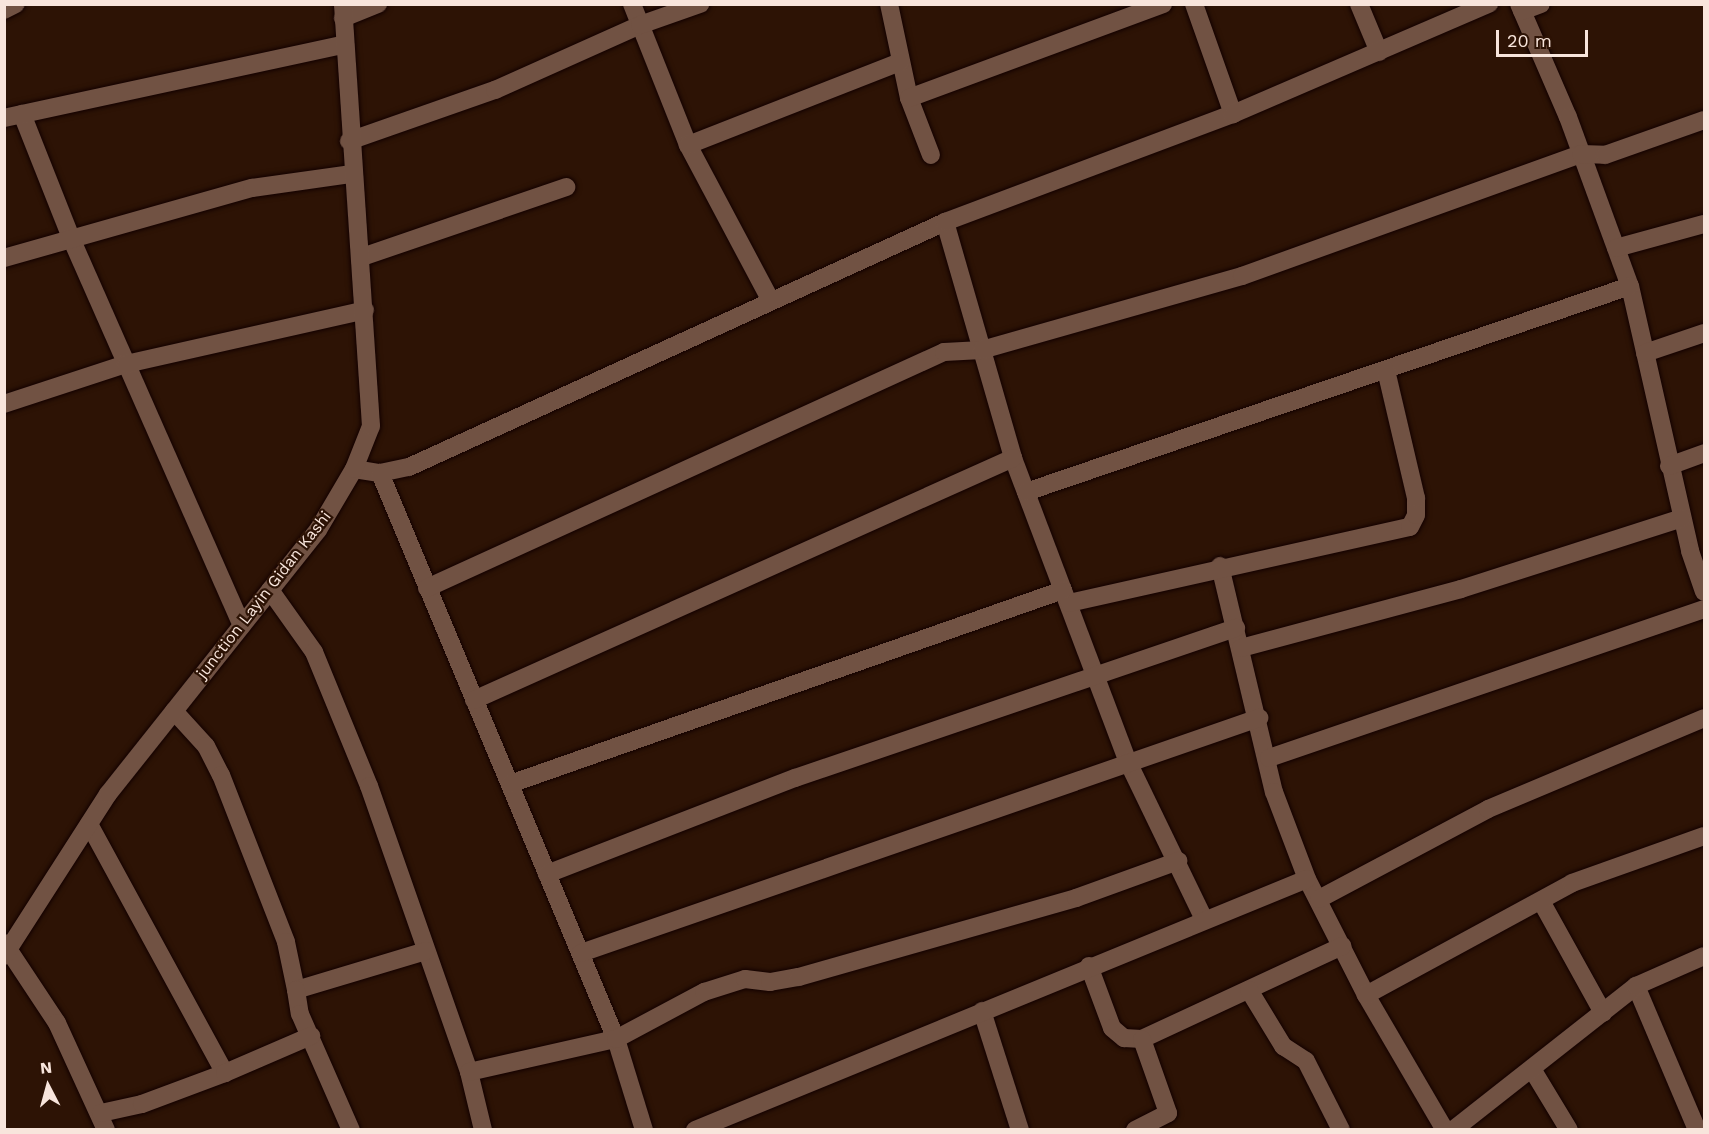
<!DOCTYPE html>
<html>
<head>
<meta charset="utf-8">
<style>
	body { margin:0 }
	#map { position:relative; width:1709px; height:1134px; overflow:hidden; background:#2d1305; font-family:"Work Sans",sans-serif }
	div>[style] { position:absolute }
	.roads { filter:drop-shadow(0 0 2px #130100) drop-shadow(0 0 2px #130100) }
	.street>* { height:18px; margin:-9px; padding:0 9px; transform-origin:9px; border-radius:9px; background:#715243 }
	span { translate:-50% -50%; white-space:nowrap; text-align:center; line-height:1.15; -webkit-text-stroke:4.5px #2d1305; paint-order:stroke }
	.street-label { font-size:16px; color:#f8e5dc }
	.frame { position:absolute; inset:0; border:6px solid #f8e5dc; pointer-events:none }
	.north { position:absolute; left:18px; top:1056px; width:60px; height:60px; -webkit-text-stroke:4px #2d1305; paint-order:stroke; rotate:354deg; font-size:16px; font-weight:700; line-height:24px; text-align:center; color:#f8e5dc }
	.north::after { content:''; display:block; margin:auto; width:21px; height:27px; background:#f8e5dc; clip-path:polygon(50% 0,100% 100%,50% 72%,0 100%) }
	.scale { position:absolute; left:1496px; top:30px; width:92px; height:27px; box-sizing:border-box; border:3px solid #f8e5dc; border-top:0; padding-left:8px; font-size:18px; line-height:21px; white-space:nowrap; color:#f8e5dc; -webkit-text-stroke:4px #2d1305; paint-order:stroke }
</style>
</head>
<body>
<div id="map">
	<div class="roads">
		<div class="street">
			<div style="left:632px;top:4px;width:152px;rotate:68.3deg"></div>
			<div style="left:688px;top:145px;width:174px;rotate:62deg"></div>
			<div style="left:889px;top:4px;width:96px;rotate:78deg"></div>
			<div style="left:909px;top:98px;width:61px;rotate:68.9deg"></div>
			<div style="left:1194px;top:4px;width:117px;rotate:70.5deg"></div>
			<div style="left:1359px;top:4px;width:52px;rotate:67.4deg"></div>
			<div style="left:1519px;top:4px;width:123px;rotate:66.6deg"></div>
			<div style="left:1568px;top:117px;width:180px;rotate:69.9deg"></div>
			<div style="left:1630px;top:286px;width:272px;rotate:77.2deg"></div>
			<div style="left:1690px;top:551px;width:43px;rotate:71.1deg"></div>
			<div style="left:4px;top:10px;width:13px;rotate:-27deg"></div>
			<div style="left:1522px;top:11px;width:20px;rotate:-20deg"></div>
			<div style="left:343px;top:18px;width:38px;rotate:-22deg"></div>
			<div style="left:909px;top:98px;width:271px;rotate:-20.3deg"></div>
			<div style="left:22px;top:114px;width:133px;rotate:68.4deg"></div>
			<div style="left:71px;top:238px;width:423px;rotate:66.2deg"></div>
			<div style="left:4px;top:118px;width:349px;rotate:-12.2deg"></div>
			<div style="left:349px;top:141px;width:155px;rotate:-19.3deg"></div>
			<div style="left:495px;top:90px;width:159px;rotate:-24.1deg"></div>
			<div style="left:640px;top:25px;width:64px;rotate:-19.3deg"></div>
			<div style="left:688px;top:145px;width:228px;rotate:-21.4deg"></div>
			<div style="left:945px;top:222px;width:246px;rotate:73.9deg"></div>
			<div style="left:1013px;top:458px;width:325px;rotate:69.3deg"></div>
			<div style="left:1128px;top:762px;width:174px;rotate:64.2deg"></div>
			<div style="left:1616px;top:248px;width:91px;rotate:-15.3deg"></div>
			<div style="left:362px;top:257px;width:216px;rotate:-18.9deg"></div>
			<div style="left:4px;top:258px;width:258px;rotate:-15.8deg"></div>
			<div style="left:252px;top:188px;width:101px;rotate:-8deg"></div>
			<div style="left:1645px;top:353px;width:62px;rotate:-18.7deg"></div>
			<div style="left:4px;top:404px;width:128px;rotate:-18.2deg"></div>
			<div style="left:126px;top:364px;width:245px;rotate:-12.7deg"></div>
			<div style="left:1669px;top:466px;width:37px;rotate:-20deg"></div>
			<div style="left:354px;top:469px;width:26px;rotate:9deg"></div>
			<div style="left:380px;top:473px;width:30px;rotate:-12deg"></div>
			<div style="left:409px;top:467px;width:589px;rotate:-24.56deg"></div>
			<div style="left:945px;top:222px;width:308px;rotate:-20.6deg"></div>
			<div style="left:1233px;top:114px;width:279px;rotate:-23.3deg"></div>
			<div style="left:380px;top:473px;width:613px;rotate:67.37deg"></div>
			<div style="left:616px;top:1039px;width:95px;rotate:72.9deg"></div>
			<div style="left:1026px;top:492px;width:638px;rotate:-18.83deg"></div>
			<div style="left:1220px;top:566px;width:232px;rotate:76.6deg"></div>
			<div style="left:1274px;top:792px;width:93px;rotate:69.2deg"></div>
			<div style="left:1307px;top:879px;width:130px;rotate:63deg"></div>
			<div style="left:1366px;top:995px;width:156px;rotate:59.7deg"></div>
			<div style="left:427px;top:588px;width:568px;rotate:-24.54deg"></div>
			<div style="left:944px;top:352px;width:38px;rotate:-3deg"></div>
			<div style="left:982px;top:350px;width:270px;rotate:-15.9deg"></div>
			<div style="left:1242px;top:276px;width:360px;rotate:-19.8deg"></div>
			<div style="left:1581px;top:154px;width:24px;rotate:2deg"></div>
			<div style="left:1605px;top:155px;width:105px;rotate:-19.5deg"></div>
			<div style="left:270px;top:590px;width:76px;rotate:54.6deg"></div>
			<div style="left:314px;top:652px;width:145px;rotate:67.7deg"></div>
			<div style="left:369px;top:786px;width:303px;rotate:70.7deg"></div>
			<div style="left:469px;top:1072px;width:60px;rotate:76.4deg"></div>
			<div style="left:1069px;top:603px;width:349px;rotate:-12.6deg"></div>
			<div style="left:1410px;top:527px;width:13px;rotate:-63deg"></div>
			<div style="left:1416px;top:515px;width:17px;rotate:-90deg"></div>
			<div style="left:1416px;top:498px;width:131px;rotate:-103.2deg"></div>
			<div style="left:1241px;top:648px;width:228px;rotate:-15deg"></div>
			<div style="left:1461px;top:589px;width:232px;rotate:-17.8deg"></div>
			<div style="left:474px;top:700px;width:591px;rotate:-24.18deg"></div>
			<div style="left:174px;top:711px;width:47px;rotate:47.6deg"></div>
			<div style="left:206px;top:746px;width:33px;rotate:63deg"></div>
			<div style="left:221px;top:775px;width:179px;rotate:68.7deg"></div>
			<div style="left:286px;top:942px;width:49px;rotate:78.2deg"></div>
			<div style="left:296px;top:990px;width:136px;rotate:-16.7deg"></div>
			<div style="left:1269px;top:758px;width:460px;rotate:-18.9deg"></div>
			<div style="left:510px;top:784px;width:586px;rotate:-19.33deg"></div>
			<div style="left:89px;top:824px;width:284px;rotate:61.4deg"></div>
			<div style="left:547px;top:874px;width:266px;rotate:-21.2deg"></div>
			<div style="left:795px;top:778px;width:466px;rotate:-18.8deg"></div>
			<div style="left:1319px;top:899px;width:191px;rotate:-28deg"></div>
			<div style="left:1488px;top:809px;width:234px;rotate:-22.8deg"></div>
			<div style="left:1541px;top:901px;width:128px;rotate:61deg"></div>
			<div style="left:4px;top:943px;width:96px;rotate:56.5deg"></div>
			<div style="left:57px;top:1023px;width:118px;rotate:65.4deg"></div>
			<div style="left:581px;top:953px;width:718px;rotate:-19.12deg"></div>
			<div style="left:4px;top:956px;width:193px;rotate:-57.3deg"></div>
			<div style="left:108px;top:794px;width:337px;rotate:-51.5deg"></div>
			<div style="left:318px;top:530px;width:71px;rotate:-59.5deg"></div>
			<div style="left:354px;top:469px;width:46px;rotate:-68.4deg"></div>
			<div style="left:371px;top:426px;width:423px;rotate:-93.8deg"></div>
			<div style="left:1089px;top:966px;width:66px;rotate:69.6deg"></div>
			<div style="left:1112px;top:1028px;width:16px;rotate:40deg"></div>
			<div style="left:1124px;top:1038px;width:18px;rotate:3deg"></div>
			<div style="left:1142px;top:1039px;width:221px;rotate:-24.9deg"></div>
			<div style="left:1636px;top:986px;width:156px;rotate:67deg"></div>
			<div style="left:296px;top:990px;width:24px;rotate:81deg"></div>
			<div style="left:300px;top:1014px;width:127px;rotate:66.3deg"></div>
			<div style="left:1249px;top:990px;width:66px;rotate:58.7deg"></div>
			<div style="left:1283px;top:1046px;width:27px;rotate:33deg"></div>
			<div style="left:1306px;top:1061px;width:77px;rotate:63.1deg"></div>
			<div style="left:1366px;top:995px;width:234px;rotate:-28.5deg"></div>
			<div style="left:1572px;top:883px;width:140px;rotate:-19.6deg"></div>
			<div style="left:982px;top:1011px;width:125px;rotate:72.3deg"></div>
			<div style="left:1532px;top:1069px;width:71px;rotate:58.8deg"></div>
			<div style="left:469px;top:1072px;width:151px;rotate:-12.7deg"></div>
			<div style="left:616px;top:1039px;width:100px;rotate:-28.1deg"></div>
			<div style="left:704px;top:992px;width:43px;rotate:-17.6deg"></div>
			<div style="left:745px;top:979px;width:25px;rotate:7deg"></div>
			<div style="left:770px;top:982px;width:29px;rotate:-10deg"></div>
			<div style="left:799px;top:977px;width:288px;rotate:-15.9deg"></div>
			<div style="left:1076px;top:898px;width:109px;rotate:-19.9deg"></div>
			<div style="left:101px;top:1113px;width:42px;rotate:-12.4deg"></div>
			<div style="left:142px;top:1104px;width:89px;rotate:-20.5deg"></div>
			<div style="left:225px;top:1073px;width:94px;rotate:-23.3deg"></div>
			<div style="left:695px;top:1130px;width:661px;rotate:-22.3deg"></div>
			<div style="left:1135px;top:1130px;width:37px;rotate:-27deg"></div>
			<div style="left:1168px;top:1113px;width:78px;rotate:-109.4deg"></div>
			<div style="left:1453px;top:1130px;width:233px;rotate:-38.2deg"></div>
			<div style="left:1636px;top:986px;width:74px;rotate:-23.8deg"></div>
		</div>
	</div>
	<div class="street-label">
		<span style="left:264px;top:595px;rotate:-52deg">junction Layin Gidan Kashi</span>
	</div>
	<div class="frame"></div>
	<div class="north">N</div>
	<div class="scale">20 m</div>
</div>
</body>
</html>
